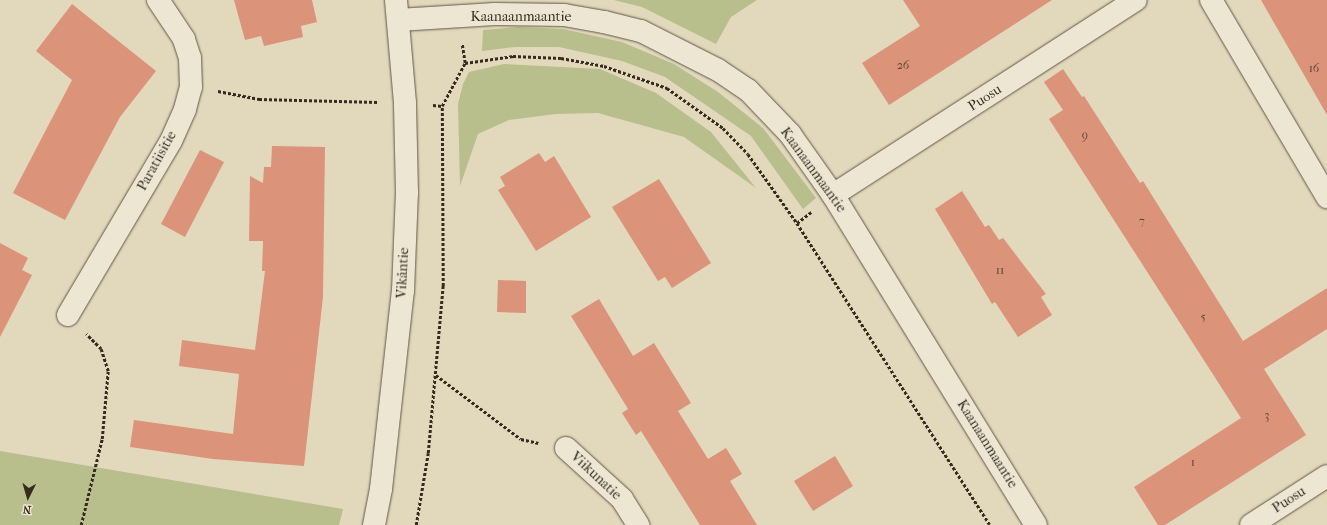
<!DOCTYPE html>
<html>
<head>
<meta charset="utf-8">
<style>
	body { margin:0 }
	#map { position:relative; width:1327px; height:525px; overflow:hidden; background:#e2d9bc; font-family:"IM FELL French Canon",serif }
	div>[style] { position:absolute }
	.green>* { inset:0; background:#b9be8d }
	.building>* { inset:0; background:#db9379 }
	.path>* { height:2.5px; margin-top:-1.25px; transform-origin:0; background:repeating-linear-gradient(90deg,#362b1f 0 3px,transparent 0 5px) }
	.roads { filter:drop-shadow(0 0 1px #615646) drop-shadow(0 0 1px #615646) }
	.street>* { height:22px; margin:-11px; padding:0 11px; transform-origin:11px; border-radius:11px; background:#ece6d3 }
	.secondary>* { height:22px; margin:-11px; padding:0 11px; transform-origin:11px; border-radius:11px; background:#ece6d3 }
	span { translate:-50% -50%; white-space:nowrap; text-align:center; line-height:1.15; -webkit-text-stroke:3px #ece6d3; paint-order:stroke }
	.number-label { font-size:12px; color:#5f4536 }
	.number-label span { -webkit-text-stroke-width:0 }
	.street-label { font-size:14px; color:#362b1f }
	.north { position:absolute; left:8px; top:477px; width:40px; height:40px; -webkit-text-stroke:3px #ece6d3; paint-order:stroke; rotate:185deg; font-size:11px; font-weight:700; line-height:16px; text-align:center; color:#362b1f }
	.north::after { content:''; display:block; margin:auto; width:14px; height:18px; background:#362b1f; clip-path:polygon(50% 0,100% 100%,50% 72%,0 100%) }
</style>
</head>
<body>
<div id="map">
	<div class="green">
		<div style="clip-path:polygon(614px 0,757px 0,731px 17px,716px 44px,642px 7px)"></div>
		<div style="clip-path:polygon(518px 27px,563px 29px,622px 42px,674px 64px,718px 92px,763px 128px,816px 198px,803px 209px,751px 136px,665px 77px,622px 61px,559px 47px,515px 47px,482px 51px,483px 30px)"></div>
		<div style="clip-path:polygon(504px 64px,600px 69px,656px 93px,711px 132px,756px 188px,684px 137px,598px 113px,556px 114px,509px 120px,478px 134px,460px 186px,458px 104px,463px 84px,469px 72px)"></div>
		<div style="clip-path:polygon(0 451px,343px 509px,339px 525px,0 525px)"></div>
	</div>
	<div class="building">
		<div style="clip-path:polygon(234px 0,312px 0,317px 22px,301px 26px,303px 37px,264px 46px,261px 36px,245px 40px)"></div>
		<div style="clip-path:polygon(903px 0,1052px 0,889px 105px,862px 63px,920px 26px)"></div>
		<div style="clip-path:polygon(1261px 0,1327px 0,1327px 115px)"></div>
		<div style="clip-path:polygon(72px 4px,156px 71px,120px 117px,65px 220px,13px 193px,72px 80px,36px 51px)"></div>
		<div style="clip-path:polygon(1063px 69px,1082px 97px,1084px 96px,1140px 183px,1143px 181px,1243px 341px,1327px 288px,1327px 329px,1264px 369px,1306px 435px,1165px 525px,1158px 525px,1134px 487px,1241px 418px,1049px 119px,1063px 110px,1044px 82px)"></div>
		<div style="clip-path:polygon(272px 146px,325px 147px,323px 297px,304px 466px,213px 459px,130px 447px,134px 420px,233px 434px,239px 374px,179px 366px,182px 340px,255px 350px,265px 271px,262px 271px,263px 241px,249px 241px,250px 176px,263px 183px,264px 167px,271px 167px)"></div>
		<div style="clip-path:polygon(200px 150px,224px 162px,185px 237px,161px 224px)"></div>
		<div style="clip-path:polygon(539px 153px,545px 162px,554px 156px,591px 217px,536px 251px,498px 190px,505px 186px,500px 177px)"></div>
		<div style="clip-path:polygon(659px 179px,711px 263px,672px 288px,665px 277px,658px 281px,612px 207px)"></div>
		<div style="clip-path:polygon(962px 191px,985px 227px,989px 225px,999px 240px,1003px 238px,1046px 294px,1041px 297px,1052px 315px,1018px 337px,995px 302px,992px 304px,935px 209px)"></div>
		<div style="clip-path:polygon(0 243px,28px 258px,22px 270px,32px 275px,0 337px)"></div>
		<div style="clip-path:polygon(498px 280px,526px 281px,526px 313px,497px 312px)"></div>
		<div style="clip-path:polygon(599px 299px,633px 356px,654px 343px,691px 403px,678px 411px,708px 459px,726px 448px,742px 474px,730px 481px,757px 525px,700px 525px,641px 431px,636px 435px,622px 413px,628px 409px,571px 316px)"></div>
		<div style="clip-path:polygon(835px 456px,853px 486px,813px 511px,794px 481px)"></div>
	</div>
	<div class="path">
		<div style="left:465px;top:63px;width:49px;rotate:-8.3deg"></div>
		<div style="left:513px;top:56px;width:48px;rotate:2.4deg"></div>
		<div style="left:561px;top:58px;width:44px;rotate:10.5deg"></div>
		<div style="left:604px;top:66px;width:67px;rotate:19.2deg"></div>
		<div style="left:667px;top:88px;width:69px;rotate:35.5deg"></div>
		<div style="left:723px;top:128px;width:36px;rotate:46deg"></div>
		<div style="left:748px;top:154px;width:85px;rotate:54.6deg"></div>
		<div style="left:797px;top:223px;width:358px;rotate:57.4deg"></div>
		<div style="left:218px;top:91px;width:42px;rotate:11deg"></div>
		<div style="left:259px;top:99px;width:119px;rotate:1.4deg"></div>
		<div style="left:433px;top:105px;width:9px;rotate:6deg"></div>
		<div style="left:797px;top:223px;width:18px;rotate:-38deg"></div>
		<div style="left:436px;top:375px;width:106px;rotate:37deg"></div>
		<div style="left:521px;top:439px;width:18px;rotate:13deg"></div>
		<div style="left:81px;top:525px;width:89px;rotate:-76.3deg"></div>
		<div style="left:102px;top:439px;width:68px;rotate:-85deg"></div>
		<div style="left:108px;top:371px;width:23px;rotate:-108deg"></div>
		<div style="left:101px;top:349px;width:21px;rotate:-135deg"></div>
		<div style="left:416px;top:525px;width:73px;rotate:-80.5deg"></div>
		<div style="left:428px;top:453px;width:168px;rotate:-84.9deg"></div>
		<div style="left:443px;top:286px;width:180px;rotate:-90.3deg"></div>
		<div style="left:442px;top:106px;width:49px;rotate:-61.9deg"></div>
		<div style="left:465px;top:63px;width:19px;rotate:-99deg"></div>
	</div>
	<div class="roads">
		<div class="street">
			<div style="left:1211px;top:0;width:229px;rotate:59.5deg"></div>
			<div style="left:833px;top:195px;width:360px;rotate:-32.8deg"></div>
			<div style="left:68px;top:315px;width:202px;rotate:-59.4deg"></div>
			<div style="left:171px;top:141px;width:35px;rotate:-66deg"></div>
			<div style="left:185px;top:109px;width:23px;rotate:-75deg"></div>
			<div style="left:191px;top:87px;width:29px;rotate:-92deg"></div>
			<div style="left:190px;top:58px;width:20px;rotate:-108deg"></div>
			<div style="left:184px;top:39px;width:47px;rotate:-123.7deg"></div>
			<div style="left:566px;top:448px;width:76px;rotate:42.3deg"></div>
			<div style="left:622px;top:499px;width:31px;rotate:58deg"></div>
			<div style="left:1251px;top:525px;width:90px;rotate:-32.8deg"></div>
		</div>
		<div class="secondary">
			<div style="left:398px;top:20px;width:97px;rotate:-3.5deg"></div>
			<div style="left:495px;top:14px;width:69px;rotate:0.8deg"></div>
			<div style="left:564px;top:15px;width:41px;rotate:9.9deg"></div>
			<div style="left:604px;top:22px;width:38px;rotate:14deg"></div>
			<div style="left:641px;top:31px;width:86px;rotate:26.9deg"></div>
			<div style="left:718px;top:70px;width:36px;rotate:34deg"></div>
			<div style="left:748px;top:90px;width:61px;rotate:46.3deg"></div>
			<div style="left:790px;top:134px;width:75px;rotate:54.8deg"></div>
			<div style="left:833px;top:195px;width:387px;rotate:58.4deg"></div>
			<div style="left:374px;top:525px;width:37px;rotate:-79deg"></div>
			<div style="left:381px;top:489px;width:199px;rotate:-83.7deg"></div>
			<div style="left:403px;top:291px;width:98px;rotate:-87.7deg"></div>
			<div style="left:407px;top:193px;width:90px;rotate:-91.3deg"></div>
			<div style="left:405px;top:103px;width:103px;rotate:-95deg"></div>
		</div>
	</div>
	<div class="number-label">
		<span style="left:903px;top:66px">26</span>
		<span style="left:1314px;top:69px">16</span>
		<span style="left:1085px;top:136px">9</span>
		<span style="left:1142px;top:222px">7</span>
		<span style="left:1000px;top:271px">11</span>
		<span style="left:1203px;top:318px">5</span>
		<span style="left:1267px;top:416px">3</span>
		<span style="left:1193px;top:463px">1</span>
	</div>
	<div class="street-label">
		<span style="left:521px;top:17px">Kaanaanmaantie</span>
		<span style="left:985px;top:98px;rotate:-33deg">Puosu</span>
		<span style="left:157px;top:161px;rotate:-61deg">Paratiisitie</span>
		<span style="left:813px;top:170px;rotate:54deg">Kaanaanmaantie</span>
		<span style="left:403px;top:273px;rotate:-87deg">Vikåntie</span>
		<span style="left:987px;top:444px;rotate:58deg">Kaanaanmaantie</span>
		<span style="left:596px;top:476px;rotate:43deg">Viikunatie</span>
		<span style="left:1289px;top:500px;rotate:-33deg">Puosu</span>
	</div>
	<div class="north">N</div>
</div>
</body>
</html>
